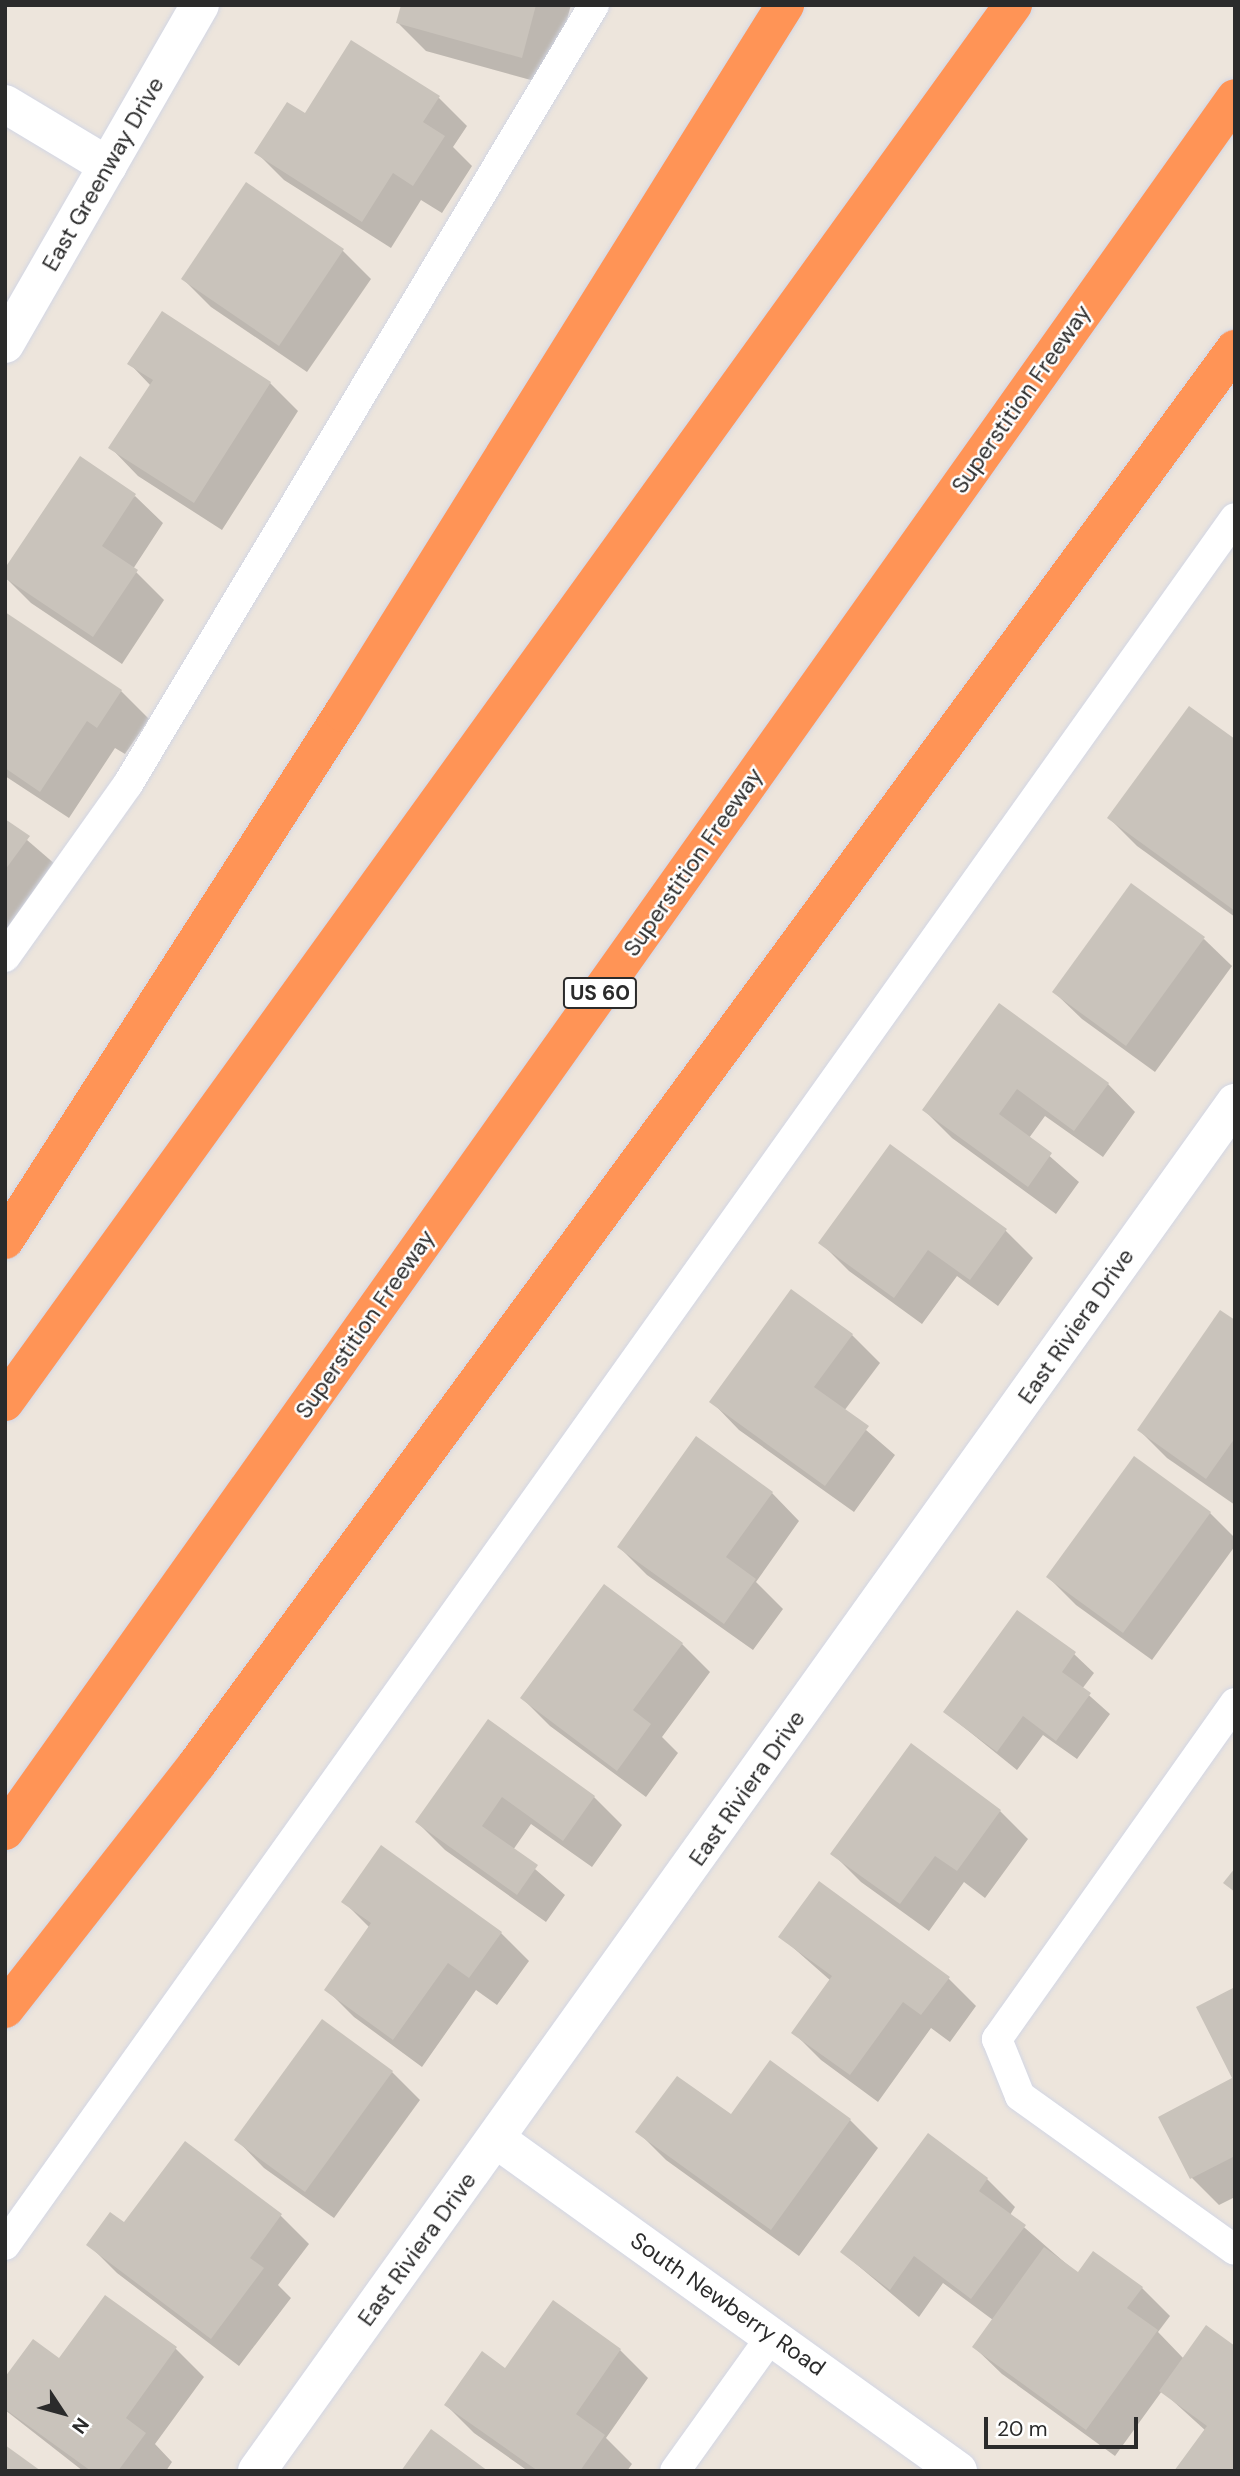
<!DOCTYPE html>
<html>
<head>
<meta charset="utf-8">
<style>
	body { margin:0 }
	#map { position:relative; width:1240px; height:2476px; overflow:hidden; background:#ede5dc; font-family:"DM Sans",sans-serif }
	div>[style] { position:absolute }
	.shadow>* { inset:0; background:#0003 }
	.building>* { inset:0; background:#c9c3bb }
	.roads { filter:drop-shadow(0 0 2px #d2d6e4) drop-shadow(0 0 2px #d2d6e4) }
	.service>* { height:30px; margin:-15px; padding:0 15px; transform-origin:15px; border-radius:15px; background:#fff }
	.minor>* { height:38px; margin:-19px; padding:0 19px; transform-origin:19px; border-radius:19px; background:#fff }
	.motorway>* { height:38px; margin:-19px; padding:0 19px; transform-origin:19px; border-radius:19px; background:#ff9456 }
	span { translate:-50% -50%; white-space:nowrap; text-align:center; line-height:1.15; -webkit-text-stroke:5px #fff; paint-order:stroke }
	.shield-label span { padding:2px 5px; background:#fff; border:2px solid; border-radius:5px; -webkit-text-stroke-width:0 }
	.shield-label { font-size:21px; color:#2b2b2b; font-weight:700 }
	.street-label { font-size:23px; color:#2b2b2b }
	.frame { position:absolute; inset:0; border:7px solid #2b2b2b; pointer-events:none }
	.north { position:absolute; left:28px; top:2378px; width:70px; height:70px; -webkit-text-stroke:5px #fff; paint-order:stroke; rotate:126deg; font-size:19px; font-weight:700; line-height:28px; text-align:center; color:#2b2b2b }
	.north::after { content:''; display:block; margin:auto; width:24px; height:32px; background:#2b2b2b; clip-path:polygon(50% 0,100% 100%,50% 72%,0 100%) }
	.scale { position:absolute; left:984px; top:2417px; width:154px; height:32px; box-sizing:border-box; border:4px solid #2b2b2b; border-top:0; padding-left:9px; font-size:21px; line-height:24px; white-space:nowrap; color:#2b2b2b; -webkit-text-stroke:5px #fff; paint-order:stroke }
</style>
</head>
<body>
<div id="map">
	<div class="shadow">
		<div style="clip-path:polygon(403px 5px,571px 5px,549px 85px,426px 51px,398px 23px)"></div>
		<div style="clip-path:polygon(439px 98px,467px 126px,453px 147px,472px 166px,442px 213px,421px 200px,391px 248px,284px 180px,256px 152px,305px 115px)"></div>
		<div style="clip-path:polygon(246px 185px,343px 251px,371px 279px,307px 372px,211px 307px,183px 279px)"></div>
		<div style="clip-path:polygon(162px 313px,270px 383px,298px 411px,222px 530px,138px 476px,111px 448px,151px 386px,130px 364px)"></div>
		<div style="clip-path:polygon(135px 496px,163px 523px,133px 569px,164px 600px,122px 664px,31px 603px,5px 577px)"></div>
		<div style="clip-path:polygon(5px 614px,121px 691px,149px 719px,125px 754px,115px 748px,69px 818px,5px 776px)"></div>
		<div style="clip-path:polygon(1235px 741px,1235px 917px,1137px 846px,1109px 818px)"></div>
		<div style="clip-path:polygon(5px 821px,56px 865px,5px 937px)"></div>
		<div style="clip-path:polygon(1204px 939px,1232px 966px,1155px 1072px,1082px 1019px,1054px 992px)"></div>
		<div style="clip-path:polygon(1000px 1006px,1108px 1084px,1135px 1112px,1103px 1157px,1045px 1116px,1029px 1138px,1079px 1182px,1056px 1214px,952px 1138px,924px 1110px)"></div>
		<div style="clip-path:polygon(1005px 1230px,1033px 1258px,998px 1306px,957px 1276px,922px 1324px,849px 1271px,821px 1243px)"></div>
		<div style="clip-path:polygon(1235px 1322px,1235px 1505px,1167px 1458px,1139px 1430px)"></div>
		<div style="clip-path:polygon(852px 1335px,880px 1363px,844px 1411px,895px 1455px,854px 1512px,739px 1430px,712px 1402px)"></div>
		<div style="clip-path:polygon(1135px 1458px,1210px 1513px,1235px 1538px,1235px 1546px,1152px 1660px,1076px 1605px,1048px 1577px)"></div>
		<div style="clip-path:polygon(772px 1493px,799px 1521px,756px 1582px,783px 1609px,753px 1650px,647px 1575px,619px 1547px)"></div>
		<div style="clip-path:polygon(682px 1644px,710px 1672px,662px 1737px,678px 1753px,646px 1797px,550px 1726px,522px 1698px)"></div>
		<div style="clip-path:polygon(1074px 1654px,1094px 1673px,1082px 1689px,1110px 1714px,1077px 1759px,1043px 1735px,1017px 1770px,945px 1712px)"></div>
		<div style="clip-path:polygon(489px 1722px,594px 1797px,622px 1825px,592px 1867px,531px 1824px,513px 1850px,565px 1895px,546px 1922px,445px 1850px,417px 1822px)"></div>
		<div style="clip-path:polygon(1000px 1811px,1028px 1839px,985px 1898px,964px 1882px,929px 1931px,861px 1882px,833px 1854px)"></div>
		<div style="clip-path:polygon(343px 1901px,501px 1933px,529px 1961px,497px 2005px,476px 1990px,422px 2067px,354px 2017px,326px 1989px,370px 1928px)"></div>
		<div style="clip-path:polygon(781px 1937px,948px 1978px,976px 2006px,950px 2042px,931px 2028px,878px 2102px,821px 2060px,793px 2032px,831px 1981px)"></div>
		<div style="clip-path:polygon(771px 2062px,850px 2120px,878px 2148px,799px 2256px,666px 2160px,638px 2132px,731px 2117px)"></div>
		<div style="clip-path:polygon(392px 2072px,420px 2100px,334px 2218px,264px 2168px,237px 2140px)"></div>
		<div style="clip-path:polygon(1235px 2079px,1235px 2197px,1219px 2205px,1191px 2177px)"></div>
		<div style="clip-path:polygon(929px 2136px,987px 2179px,1015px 2207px,1010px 2215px,1078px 2274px,1142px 2288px,1170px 2316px,1158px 2332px,1184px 2359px,1235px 2348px,1206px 2431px,1162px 2391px,1115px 2456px,1002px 2374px,974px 2347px,993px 2320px,943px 2283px,919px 2317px,842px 2252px)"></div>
		<div style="clip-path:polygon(185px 2144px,281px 2216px,309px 2244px,278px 2285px,291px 2298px,239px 2366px,117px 2273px,89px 2245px,124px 2225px)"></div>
		<div style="clip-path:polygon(105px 2297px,176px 2349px,204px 2377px,155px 2444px,172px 2462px,166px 2471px,83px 2471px,5px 2410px,5px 2380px,59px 2361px)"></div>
		<div style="clip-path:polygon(620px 2350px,648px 2378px,606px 2438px,632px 2464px,627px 2471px,528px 2471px,474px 2433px,446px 2405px,505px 2371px)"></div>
	</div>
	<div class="building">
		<div style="clip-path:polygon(401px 5px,536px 5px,522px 58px,396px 23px)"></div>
		<div style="clip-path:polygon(351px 40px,440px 96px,423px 122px,445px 136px,413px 186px,393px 173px,362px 222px,254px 153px,287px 102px,305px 113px)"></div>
		<div style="clip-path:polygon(246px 182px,344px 249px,279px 346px,181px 279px)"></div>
		<div style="clip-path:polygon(162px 311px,271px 382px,194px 503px,108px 448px,153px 380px,127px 364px)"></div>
		<div style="clip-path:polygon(80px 456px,136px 494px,102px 546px,138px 570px,93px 637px,5px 578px,5px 568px)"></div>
		<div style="clip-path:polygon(5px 612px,122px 690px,97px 728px,87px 721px,40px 792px,5px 768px)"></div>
		<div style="clip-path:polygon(1189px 706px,1235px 739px,1235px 911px,1107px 818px)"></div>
		<div style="clip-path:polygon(5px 819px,30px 836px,5px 870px)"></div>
		<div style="clip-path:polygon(1131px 883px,1205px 937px,1126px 1046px,1052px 992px)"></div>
		<div style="clip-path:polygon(999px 1003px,1109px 1083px,1074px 1131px,1017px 1089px,999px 1114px,1052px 1153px,1028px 1187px,922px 1110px)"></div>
		<div style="clip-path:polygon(890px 1144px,1007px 1229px,970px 1280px,928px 1250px,894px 1298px,818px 1243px)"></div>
		<div style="clip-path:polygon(791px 1289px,853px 1334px,814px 1387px,869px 1426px,825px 1486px,709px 1402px)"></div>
		<div style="clip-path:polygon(1220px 1310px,1235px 1320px,1235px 1438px,1206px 1479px,1137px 1430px)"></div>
		<div style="clip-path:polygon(696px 1436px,773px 1492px,726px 1557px,756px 1579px,724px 1624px,617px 1547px)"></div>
		<div style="clip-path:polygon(1134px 1456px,1211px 1512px,1123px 1633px,1046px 1577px)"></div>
		<div style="clip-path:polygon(604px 1584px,683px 1643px,633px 1710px,651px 1724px,617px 1771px,520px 1698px)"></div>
		<div style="clip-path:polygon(1017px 1610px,1076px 1652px,1062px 1672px,1091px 1693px,1056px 1741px,1023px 1716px,997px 1752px,943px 1712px)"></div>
		<div style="clip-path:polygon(488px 1719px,595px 1796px,563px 1841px,502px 1797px,482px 1826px,538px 1865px,517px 1895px,415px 1822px)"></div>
		<div style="clip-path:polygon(911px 1743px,1001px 1810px,957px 1871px,935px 1856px,900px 1904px,830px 1854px)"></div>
		<div style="clip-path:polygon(381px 1845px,502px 1932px,469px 1978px,448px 1963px,393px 2040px,324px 1990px,371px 1923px,341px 1902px)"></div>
		<div style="clip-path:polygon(1235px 1868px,1235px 1892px,1223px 1883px)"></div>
		<div style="clip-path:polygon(819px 1881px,950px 1977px,921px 2015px,903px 2002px,850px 2075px,791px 2033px,832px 1976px,778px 1937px)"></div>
		<div style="clip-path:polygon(1235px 1987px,1235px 2156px,1190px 2179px,1158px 2117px,1232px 2078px,1196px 2007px)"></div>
		<div style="clip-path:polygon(322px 2019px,393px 2071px,305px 2192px,234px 2140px)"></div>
		<div style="clip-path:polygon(770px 2060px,851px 2119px,771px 2230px,635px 2132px,677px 2076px,731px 2114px)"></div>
		<div style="clip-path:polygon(928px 2133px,988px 2178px,979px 2191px,1026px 2225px,971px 2299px,914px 2256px,890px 2290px,840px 2252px)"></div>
		<div style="clip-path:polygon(185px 2141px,282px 2214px,250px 2258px,264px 2268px,211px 2339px,86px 2245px,110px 2212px,124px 2222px)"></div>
		<div style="clip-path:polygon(1044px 2247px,1078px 2272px,1093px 2251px,1143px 2287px,1127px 2308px,1158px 2330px,1086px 2430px,972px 2347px)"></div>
		<div style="clip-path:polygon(105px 2295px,177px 2347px,126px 2418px,146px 2433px,118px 2471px,91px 2471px,5px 2409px,5px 2377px,33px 2339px,59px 2358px)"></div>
		<div style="clip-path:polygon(553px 2300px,621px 2349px,576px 2414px,605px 2435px,580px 2471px,538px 2471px,444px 2405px,482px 2351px,505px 2368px)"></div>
		<div style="clip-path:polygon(1206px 2325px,1235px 2346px,1235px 2471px,1174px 2471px,1207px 2426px,1159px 2391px)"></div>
		<div style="clip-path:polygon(431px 2429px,488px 2471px,401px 2471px)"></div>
		<div style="clip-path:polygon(5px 2445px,41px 2471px,5px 2471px)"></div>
	</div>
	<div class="roads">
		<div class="service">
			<div style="left:5px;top:957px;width:212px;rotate:-54.6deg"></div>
			<div style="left:128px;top:784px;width:908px;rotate:-59.11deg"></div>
			<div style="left:1235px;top:1703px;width:412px;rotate:125.3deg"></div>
			<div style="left:997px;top:2039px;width:61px;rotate:68deg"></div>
			<div style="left:1020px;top:2096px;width:264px;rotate:35.6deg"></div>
			<div style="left:5px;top:2245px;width:2120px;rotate:-54.54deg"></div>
			<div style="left:675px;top:2471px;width:168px;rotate:-54.4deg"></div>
		</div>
		<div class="minor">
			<div style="left:5px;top:104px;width:120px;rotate:31deg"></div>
			<div style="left:5px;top:344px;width:391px;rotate:-60.1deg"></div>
			<div style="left:496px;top:2139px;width:569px;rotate:35.7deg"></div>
			<div style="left:257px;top:2471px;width:1682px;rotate:-54.44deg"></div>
		</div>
		<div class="motorway">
			<div style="left:5px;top:1240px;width:626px;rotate:-57.33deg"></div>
			<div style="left:343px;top:713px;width:835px;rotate:-58.02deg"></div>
			<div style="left:5px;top:1402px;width:1723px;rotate:-54.19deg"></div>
			<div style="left:5px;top:1831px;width:2125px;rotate:-54.63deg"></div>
			<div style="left:5px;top:2009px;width:311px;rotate:-51.9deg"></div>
			<div style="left:197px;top:1764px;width:1755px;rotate:-53.74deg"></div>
		</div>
	</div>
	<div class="shield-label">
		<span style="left:600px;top:993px">US 60</span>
	</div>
	<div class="street-label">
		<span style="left:103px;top:174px;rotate:-60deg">East Greenway Drive</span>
		<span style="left:1021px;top:399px;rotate:-55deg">Superstition Freeway</span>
		<span style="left:693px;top:862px;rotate:-55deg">Superstition Freeway</span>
		<span style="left:365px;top:1324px;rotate:-55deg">Superstition Freeway</span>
		<span style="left:1076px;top:1326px;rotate:-55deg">East Riviera Drive</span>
		<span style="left:747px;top:1788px;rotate:-55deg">East Riviera Drive</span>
		<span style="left:417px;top:2249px;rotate:-54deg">East Riviera Drive</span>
		<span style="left:728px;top:2304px;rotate:35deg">South Newberry Road</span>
	</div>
	<div class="frame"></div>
	<div class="north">N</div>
	<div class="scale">20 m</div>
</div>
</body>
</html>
